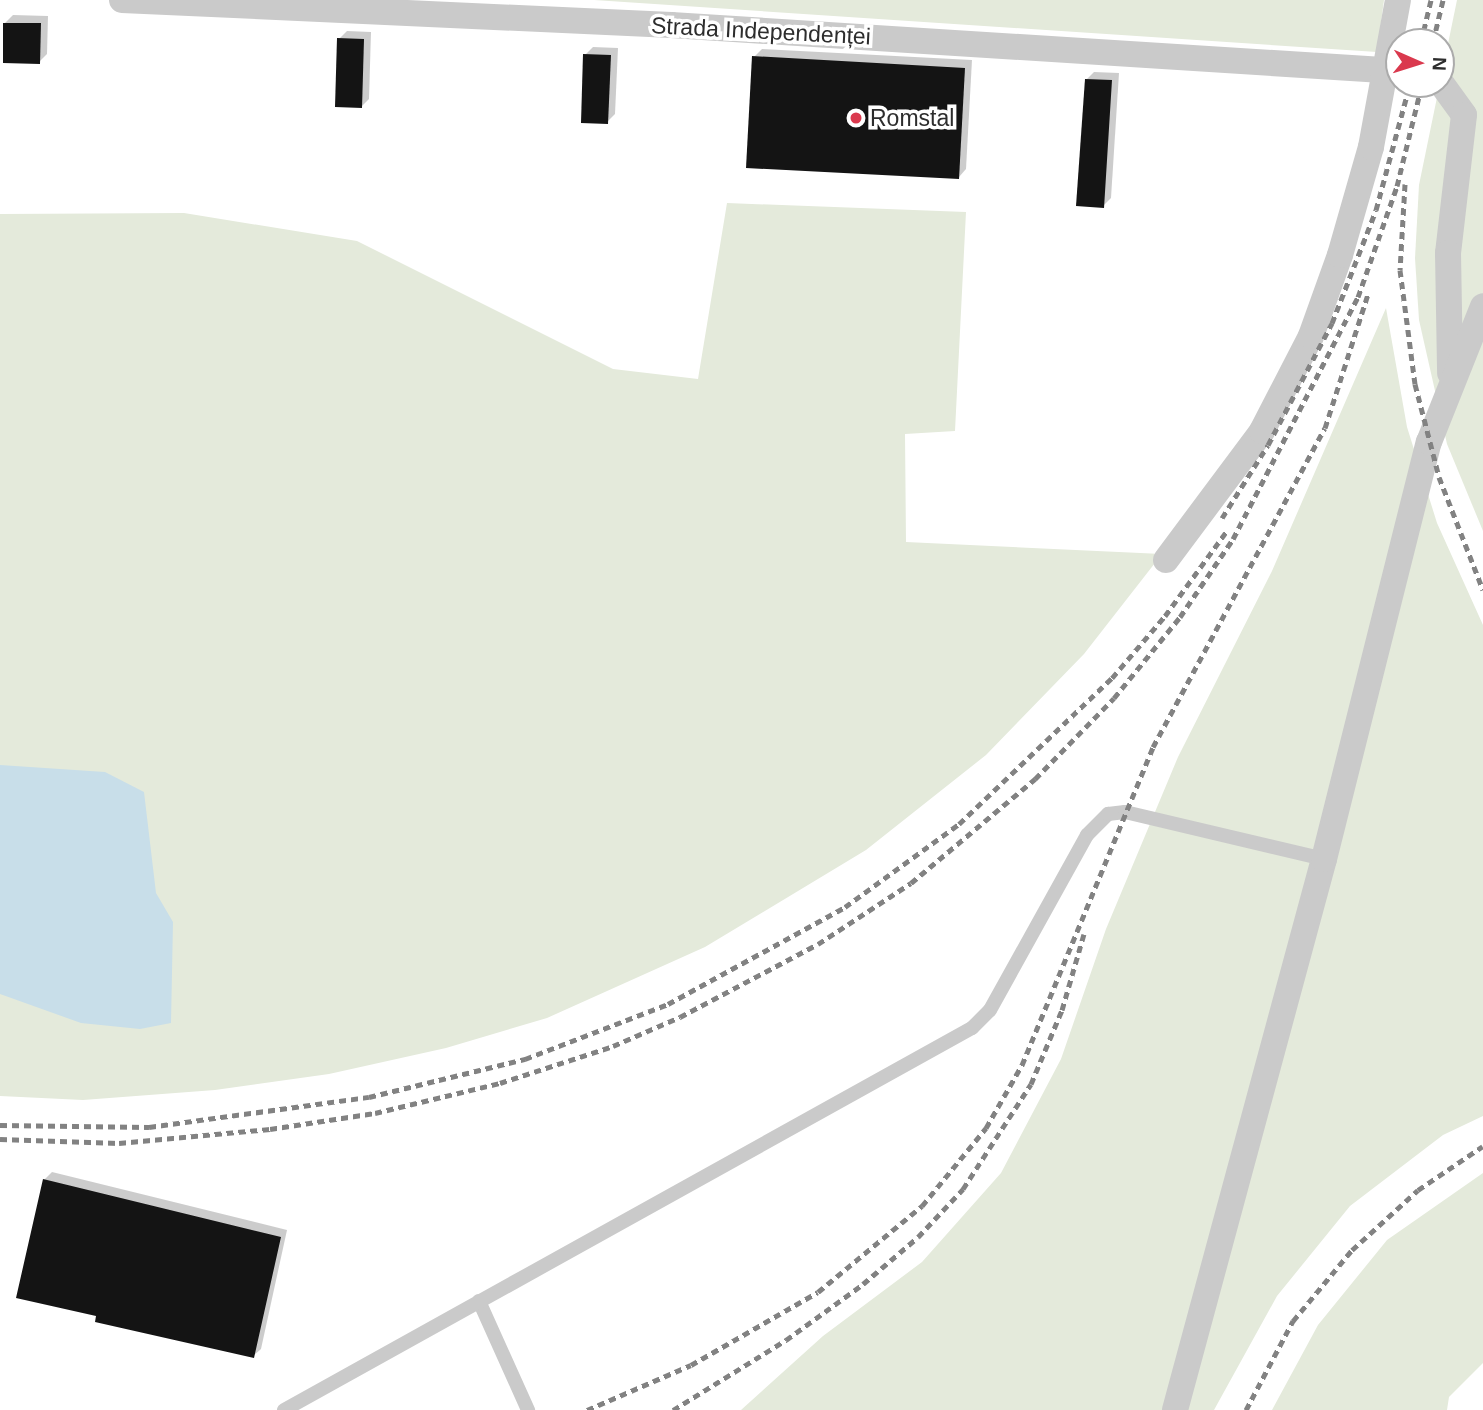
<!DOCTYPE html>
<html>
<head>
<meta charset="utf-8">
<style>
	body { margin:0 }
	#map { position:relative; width:1483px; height:1410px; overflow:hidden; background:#fff; font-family:Arial,sans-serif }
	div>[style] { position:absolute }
	.green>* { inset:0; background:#e4eadb }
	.water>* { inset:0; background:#c8dee9 }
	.shadow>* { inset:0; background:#0003 }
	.building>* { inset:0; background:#141414 }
	.service>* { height:14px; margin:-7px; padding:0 7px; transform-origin:7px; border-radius:7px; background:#cacaca }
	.minor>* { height:26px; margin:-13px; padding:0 13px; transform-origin:13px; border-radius:13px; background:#cacaca }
	.rail>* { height:5px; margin-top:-2.5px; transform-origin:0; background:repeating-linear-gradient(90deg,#828282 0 7px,transparent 0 12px) }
	.dots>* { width:19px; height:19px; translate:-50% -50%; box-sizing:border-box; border:4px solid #fff; border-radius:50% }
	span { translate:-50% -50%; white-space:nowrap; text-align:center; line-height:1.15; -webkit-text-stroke:7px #fff; paint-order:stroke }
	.street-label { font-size:23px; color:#2d2d2d }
	.poi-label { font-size:23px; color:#2d2d2d }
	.left { translate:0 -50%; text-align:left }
	.north { position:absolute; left:1385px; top:28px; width:70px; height:70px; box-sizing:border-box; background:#fff; border:2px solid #ababab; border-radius:50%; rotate:93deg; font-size:19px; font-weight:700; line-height:28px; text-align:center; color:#2d2d2d }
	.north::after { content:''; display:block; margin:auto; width:24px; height:32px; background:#da394e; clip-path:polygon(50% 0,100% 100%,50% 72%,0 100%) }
</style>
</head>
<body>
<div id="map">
	<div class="green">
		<div style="clip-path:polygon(594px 0,1384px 0,1377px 52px)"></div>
		<div style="clip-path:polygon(1457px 0,1483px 0,1483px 531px,1447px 444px,1419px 320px,1415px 258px,1419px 185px)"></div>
		<div style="clip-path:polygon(727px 203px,966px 212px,955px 431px,905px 434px,906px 542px,1162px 554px,1084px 654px,986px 755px,866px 850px,705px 947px,547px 1018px,446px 1048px,329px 1074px,215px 1090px,83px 1100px,0 1096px,0 214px,184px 213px,357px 241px,613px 369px,698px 379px)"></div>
		<div style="clip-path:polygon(1386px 308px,1407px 427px,1437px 523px,1483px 625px,1483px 1116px,1443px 1135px,1350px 1206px,1277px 1296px,1214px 1410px,741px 1410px,823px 1336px,922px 1262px,1001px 1173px,1061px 1059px,1106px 929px,1178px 757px,1272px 571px)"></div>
		<div style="clip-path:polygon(1483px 1173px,1483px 1363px,1449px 1397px,1447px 1410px,1272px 1410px,1318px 1325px,1387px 1240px)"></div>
	</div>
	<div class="water">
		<div style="clip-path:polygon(0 765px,105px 772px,144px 792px,156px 893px,173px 922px,171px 1023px,140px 1029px,81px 1023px,0 994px)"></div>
	</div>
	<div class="shadow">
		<div style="clip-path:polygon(13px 15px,48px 16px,47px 54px,39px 62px,5px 23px)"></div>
		<div style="clip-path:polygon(347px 31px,371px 32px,369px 99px,361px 107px,339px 39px)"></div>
		<div style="clip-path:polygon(593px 47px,618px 48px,615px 114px,607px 122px,585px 55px)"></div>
		<div style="clip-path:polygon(762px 49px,972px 60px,966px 169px,959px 177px,754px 57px)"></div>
		<div style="clip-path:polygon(1094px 72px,1119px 73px,1111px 198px,1103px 206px,1087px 79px)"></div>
		<div style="clip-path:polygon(52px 1172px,287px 1230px,261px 1349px,253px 1356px,98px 1315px,44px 1180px)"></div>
	</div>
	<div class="building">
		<div style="clip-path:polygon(3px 23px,41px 23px,40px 64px,3px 63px)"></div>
		<div style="clip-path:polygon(337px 38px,364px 39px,362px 108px,335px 107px)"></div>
		<div style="clip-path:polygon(583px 54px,611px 55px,608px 124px,581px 123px)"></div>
		<div style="clip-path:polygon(752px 56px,965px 68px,959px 179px,746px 168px)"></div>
		<div style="clip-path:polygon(1085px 79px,1112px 80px,1104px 208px,1076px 206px)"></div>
		<div style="clip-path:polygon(43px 1179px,281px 1237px,254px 1358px,95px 1322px,96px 1316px,16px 1298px)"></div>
	</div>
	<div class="service">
		<div style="left:479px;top:1301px;width:120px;rotate:65.8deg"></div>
		<div style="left:284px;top:1410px;width:787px;rotate:-29.04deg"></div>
		<div style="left:972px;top:1028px;width:25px;rotate:-45deg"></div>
		<div style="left:990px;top:1010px;width:200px;rotate:-61deg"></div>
		<div style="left:1087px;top:835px;width:30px;rotate:-45deg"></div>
		<div style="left:1108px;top:814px;width:17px;rotate:-7deg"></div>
		<div style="left:1125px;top:812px;width:204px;rotate:13.3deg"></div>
	</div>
	<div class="minor">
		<div style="left:122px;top:0;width:550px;rotate:2.61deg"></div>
		<div style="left:671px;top:25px;width:729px;rotate:3.62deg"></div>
		<div style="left:1441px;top:83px;width:39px;rotate:54deg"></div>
		<div style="left:1464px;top:115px;width:139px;rotate:96.6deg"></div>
		<div style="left:1448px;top:253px;width:120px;rotate:89deg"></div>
		<div style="left:1166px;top:560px;width:161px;rotate:-53.3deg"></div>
		<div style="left:1262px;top:431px;width:107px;rotate:-62.7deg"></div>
		<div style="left:1311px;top:336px;width:86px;rotate:-70.3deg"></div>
		<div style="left:1340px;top:255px;width:112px;rotate:-74deg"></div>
		<div style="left:1371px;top:147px;width:149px;rotate:-79.6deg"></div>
		<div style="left:1175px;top:1410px;width:571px;rotate:-74.87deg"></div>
		<div style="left:1324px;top:859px;width:430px;rotate:-75.9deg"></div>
		<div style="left:1429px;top:442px;width:146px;rotate:-68.3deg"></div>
	</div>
	<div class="rail">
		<div style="left:1421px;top:42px;width:43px;rotate:-76.6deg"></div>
		<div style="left:1433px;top:42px;width:43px;rotate:-76.6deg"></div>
		<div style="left:1405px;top:184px;width:86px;rotate:93.3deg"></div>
		<div style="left:1400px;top:270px;width:115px;rotate:82.5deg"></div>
		<div style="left:1415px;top:384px;width:96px;rotate:75.5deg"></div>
		<div style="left:1439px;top:477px;width:121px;rotate:68.7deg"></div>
		<div style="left:1222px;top:518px;width:86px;rotate:-57.8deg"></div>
		<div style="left:1268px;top:445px;width:138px;rotate:-62.3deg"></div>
		<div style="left:1332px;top:323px;width:121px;rotate:-68.7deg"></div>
		<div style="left:1376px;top:210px;width:131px;rotate:-74.9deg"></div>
		<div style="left:0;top:1125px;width:149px;rotate:0.8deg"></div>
		<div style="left:149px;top:1127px;width:222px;rotate:-7.8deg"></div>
		<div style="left:369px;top:1097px;width:161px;rotate:-13.7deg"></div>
		<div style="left:525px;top:1059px;width:153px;rotate:-21deg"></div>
		<div style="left:668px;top:1004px;width:202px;rotate:-28.7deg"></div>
		<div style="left:845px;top:907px;width:141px;rotate:-36.1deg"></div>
		<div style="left:959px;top:824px;width:211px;rotate:-43.7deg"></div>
		<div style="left:1112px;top:678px;width:82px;rotate:-49.5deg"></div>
		<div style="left:1165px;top:616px;width:104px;rotate:-54deg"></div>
		<div style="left:0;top:1139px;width:119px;rotate:1.9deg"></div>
		<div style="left:119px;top:1143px;width:152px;rotate:-5.3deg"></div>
		<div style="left:270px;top:1129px;width:106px;rotate:-8.7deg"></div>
		<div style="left:375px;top:1113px;width:129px;rotate:-13.5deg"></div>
		<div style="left:500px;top:1083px;width:119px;rotate:-18.1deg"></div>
		<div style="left:613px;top:1046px;width:73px;rotate:-23.4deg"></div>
		<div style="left:680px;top:1017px;width:156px;rotate:-27.9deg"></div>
		<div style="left:818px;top:944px;width:111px;rotate:-33.3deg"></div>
		<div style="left:911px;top:883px;width:162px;rotate:-40deg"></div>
		<div style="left:1035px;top:779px;width:113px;rotate:-45.7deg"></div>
		<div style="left:1114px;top:698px;width:104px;rotate:-50.8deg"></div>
		<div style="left:1180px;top:617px;width:94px;rotate:-55.8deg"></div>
		<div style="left:1233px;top:539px;width:272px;rotate:-62.7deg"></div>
		<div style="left:1358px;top:297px;width:118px;rotate:-70.6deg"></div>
		<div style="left:1397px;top:186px;width:105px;rotate:-76.2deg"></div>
		<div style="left:587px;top:1410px;width:113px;rotate:-23.4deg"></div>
		<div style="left:691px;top:1365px;width:146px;rotate:-29.9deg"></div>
		<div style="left:818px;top:1292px;width:135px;rotate:-39.6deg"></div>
		<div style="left:922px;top:1206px;width:101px;rotate:-50.6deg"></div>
		<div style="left:986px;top:1128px;width:73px;rotate:-60.3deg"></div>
		<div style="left:1022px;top:1065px;width:344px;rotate:-67.6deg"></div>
		<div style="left:1153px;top:747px;width:362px;rotate:-61.7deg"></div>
		<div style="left:1325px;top:428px;width:141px;rotate:-72.2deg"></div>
		<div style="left:673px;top:1410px;width:133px;rotate:-31.8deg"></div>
		<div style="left:786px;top:1340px;width:95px;rotate:-36deg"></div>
		<div style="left:863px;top:1284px;width:72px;rotate:-40.5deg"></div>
		<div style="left:918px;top:1237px;width:66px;rotate:-46.8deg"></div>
		<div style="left:963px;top:1189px;width:125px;rotate:-57.1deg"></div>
		<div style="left:1031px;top:1084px;width:80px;rotate:-67.3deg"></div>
		<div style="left:1062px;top:1010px;width:79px;rotate:-73.9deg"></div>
		<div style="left:1246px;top:1410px;width:101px;rotate:-62.2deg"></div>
		<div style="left:1293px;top:1321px;width:92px;rotate:-50.3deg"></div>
		<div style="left:1352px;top:1250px;width:89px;rotate:-42.3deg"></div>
		<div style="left:1418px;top:1190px;width:78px;rotate:-34.1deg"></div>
	</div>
	<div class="dots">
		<div style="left:856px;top:118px;background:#da394e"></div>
	</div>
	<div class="street-label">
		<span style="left:761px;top:31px;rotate:3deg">Strada Independenței</span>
	</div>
	<div class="poi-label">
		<span class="left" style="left:870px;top:118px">Romstal</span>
	</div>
	<div class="north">N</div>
</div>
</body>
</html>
